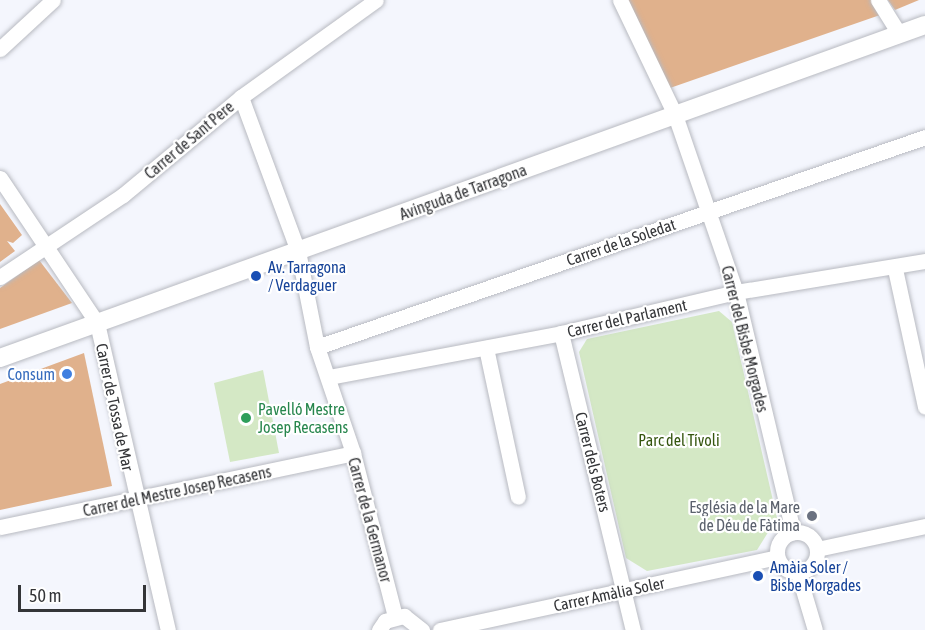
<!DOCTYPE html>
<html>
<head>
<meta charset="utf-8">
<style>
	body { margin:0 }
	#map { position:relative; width:925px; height:630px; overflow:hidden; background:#f4f6fd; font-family:"Asap Condensed",sans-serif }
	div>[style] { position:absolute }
	.green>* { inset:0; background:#d4e8c5 }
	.building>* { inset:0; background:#e0b18c }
	.roads { filter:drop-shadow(0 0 2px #b8bac1) drop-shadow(0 0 2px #b8bac1) }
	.minor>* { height:15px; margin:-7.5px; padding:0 7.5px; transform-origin:7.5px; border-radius:7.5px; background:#fff }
	.minor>.ring { margin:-7.5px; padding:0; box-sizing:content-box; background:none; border:15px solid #fff; border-radius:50% }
	.tertiary>* { height:18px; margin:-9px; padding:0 9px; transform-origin:9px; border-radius:9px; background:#fff }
	.dots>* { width:16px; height:16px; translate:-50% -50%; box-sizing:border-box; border:3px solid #fff; border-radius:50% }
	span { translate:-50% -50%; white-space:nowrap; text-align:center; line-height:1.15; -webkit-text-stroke:4.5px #fff; paint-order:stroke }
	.street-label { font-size:16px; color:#343538 }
	.transit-label { font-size:16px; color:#164399 }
	.left { translate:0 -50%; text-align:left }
	.shop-label { font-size:16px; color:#366cbe }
	.right { translate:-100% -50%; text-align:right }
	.leisure-label { font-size:16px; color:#27864d }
	.park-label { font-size:16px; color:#365610 }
	.worship-label { font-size:16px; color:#5b616d }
	.scale { position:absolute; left:18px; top:585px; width:128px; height:27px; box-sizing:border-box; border:3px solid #343538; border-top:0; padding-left:8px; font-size:18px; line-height:21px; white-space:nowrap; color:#343538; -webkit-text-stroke:4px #fff; paint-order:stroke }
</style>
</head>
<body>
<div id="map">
	<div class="green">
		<div style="clip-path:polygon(719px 311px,732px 322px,777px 518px,757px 550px,647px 571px,626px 558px,579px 352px,587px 339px)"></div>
		<div style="clip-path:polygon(263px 370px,279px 453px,230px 462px,214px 383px)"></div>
	</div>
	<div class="building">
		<div style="clip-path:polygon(628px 0,871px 0,880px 15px,670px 88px)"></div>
		<div style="clip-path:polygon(888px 0,919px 0,895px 10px)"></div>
		<div style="clip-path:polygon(0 204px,22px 235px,13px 243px,7px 241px,15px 251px,0 262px)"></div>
		<div style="clip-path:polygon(39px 260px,72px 303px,0 329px,0 288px)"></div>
		<div style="clip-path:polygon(84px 353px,112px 486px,0 510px,0 384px)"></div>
	</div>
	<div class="roads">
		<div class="minor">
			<div style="left:620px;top:0;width:127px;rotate:64.4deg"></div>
			<div style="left:675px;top:115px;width:187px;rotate:71deg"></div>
			<div style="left:736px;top:292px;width:247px;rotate:76.6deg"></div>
			<div style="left:878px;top:0;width:40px;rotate:58deg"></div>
			<div style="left:0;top:49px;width:72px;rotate:-42.8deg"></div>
			<div style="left:241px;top:97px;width:164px;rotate:69.7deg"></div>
			<div style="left:298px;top:251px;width:98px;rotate:78.8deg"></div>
			<div style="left:317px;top:347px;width:112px;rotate:71.2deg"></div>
			<div style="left:353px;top:453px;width:168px;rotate:75.6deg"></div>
			<div style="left:0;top:178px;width:174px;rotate:56.2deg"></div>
			<div style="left:97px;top:323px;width:315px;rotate:77deg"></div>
			<div style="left:895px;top:269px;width:141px;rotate:77.7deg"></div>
			<div style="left:0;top:277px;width:148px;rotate:-33.7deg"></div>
			<div style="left:123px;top:195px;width:153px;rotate:-39.7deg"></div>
			<div style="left:241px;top:97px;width:166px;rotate:-35.7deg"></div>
			<div style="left:561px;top:333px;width:306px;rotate:76.4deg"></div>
			<div style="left:317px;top:347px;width:643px;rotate:-19.05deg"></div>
			<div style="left:486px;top:348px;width:152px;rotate:77.9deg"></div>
			<div style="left:329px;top:377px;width:236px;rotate:-10.7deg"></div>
			<div style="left:561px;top:333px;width:180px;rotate:-13.2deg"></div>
			<div style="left:736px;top:292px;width:192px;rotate:-9.3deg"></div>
			<div style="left:0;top:527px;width:361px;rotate:-11.8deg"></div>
			<div class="ring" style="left:777px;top:532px;width:25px;height:25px"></div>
			<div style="left:817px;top:549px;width:110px;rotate:-12deg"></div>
			<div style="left:798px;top:573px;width:59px;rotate:73.4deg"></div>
			<div style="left:379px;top:630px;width:11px;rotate:-56deg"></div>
			<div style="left:385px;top:621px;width:20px;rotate:-15deg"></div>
			<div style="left:404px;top:616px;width:23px;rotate:38deg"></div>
			<div style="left:440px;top:630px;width:345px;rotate:-12.2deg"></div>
		</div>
		<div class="tertiary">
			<div style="left:0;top:358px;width:983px;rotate:-19.8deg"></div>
		</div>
	</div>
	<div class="dots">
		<div style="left:256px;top:276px;background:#1a4fb4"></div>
		<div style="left:67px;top:374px;background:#3f7fe0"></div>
		<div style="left:246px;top:418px;background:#2e9e5b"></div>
		<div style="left:812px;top:516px;background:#6b7280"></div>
		<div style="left:758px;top:576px;background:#1a4fb4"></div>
	</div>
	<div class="street-label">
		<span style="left:189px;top:140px;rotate:-40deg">Carrer de Sant Pere</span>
		<span style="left:463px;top:192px;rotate:-20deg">Avinguda de Tarragona</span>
		<span style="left:621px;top:242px;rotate:-19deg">Carrer de la Soledat</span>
		<span style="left:627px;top:318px;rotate:-13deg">Carrer del Parlament</span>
		<span style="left:745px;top:339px;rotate:76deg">Carrer del Bisbe Morgades</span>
		<span style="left:115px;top:407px;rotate:78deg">Carrer de Tossa de Mar</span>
		<span style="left:593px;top:462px;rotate:76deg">Carrer dels Boters</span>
		<span style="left:177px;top:491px;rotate:-12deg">Carrer del Mestre Josep Recasens</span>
		<span style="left:370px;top:520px;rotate:75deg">Carrer de la Germanor</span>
		<span style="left:609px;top:594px;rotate:-12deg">Carrer Amàlia Soler</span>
	</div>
	<div class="transit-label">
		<span class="left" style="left:268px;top:276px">Av. Tarragona<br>/ Verdaguer</span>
		<span class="left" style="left:770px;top:576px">Amàia Soler /<br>Bisbe Morgades</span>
	</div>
	<div class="shop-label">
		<span class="right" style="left:55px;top:374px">Consum</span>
	</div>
	<div class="leisure-label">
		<span class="left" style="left:258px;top:418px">Pavelló Mestre<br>Josep Recasens</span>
	</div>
	<div class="park-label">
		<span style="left:679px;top:440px">Parc del Tívoli</span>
	</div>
	<div class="worship-label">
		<span class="right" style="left:800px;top:516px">Església de la Mare<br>de Déu de Fàtima</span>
	</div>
	<div class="scale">50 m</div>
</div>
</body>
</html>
